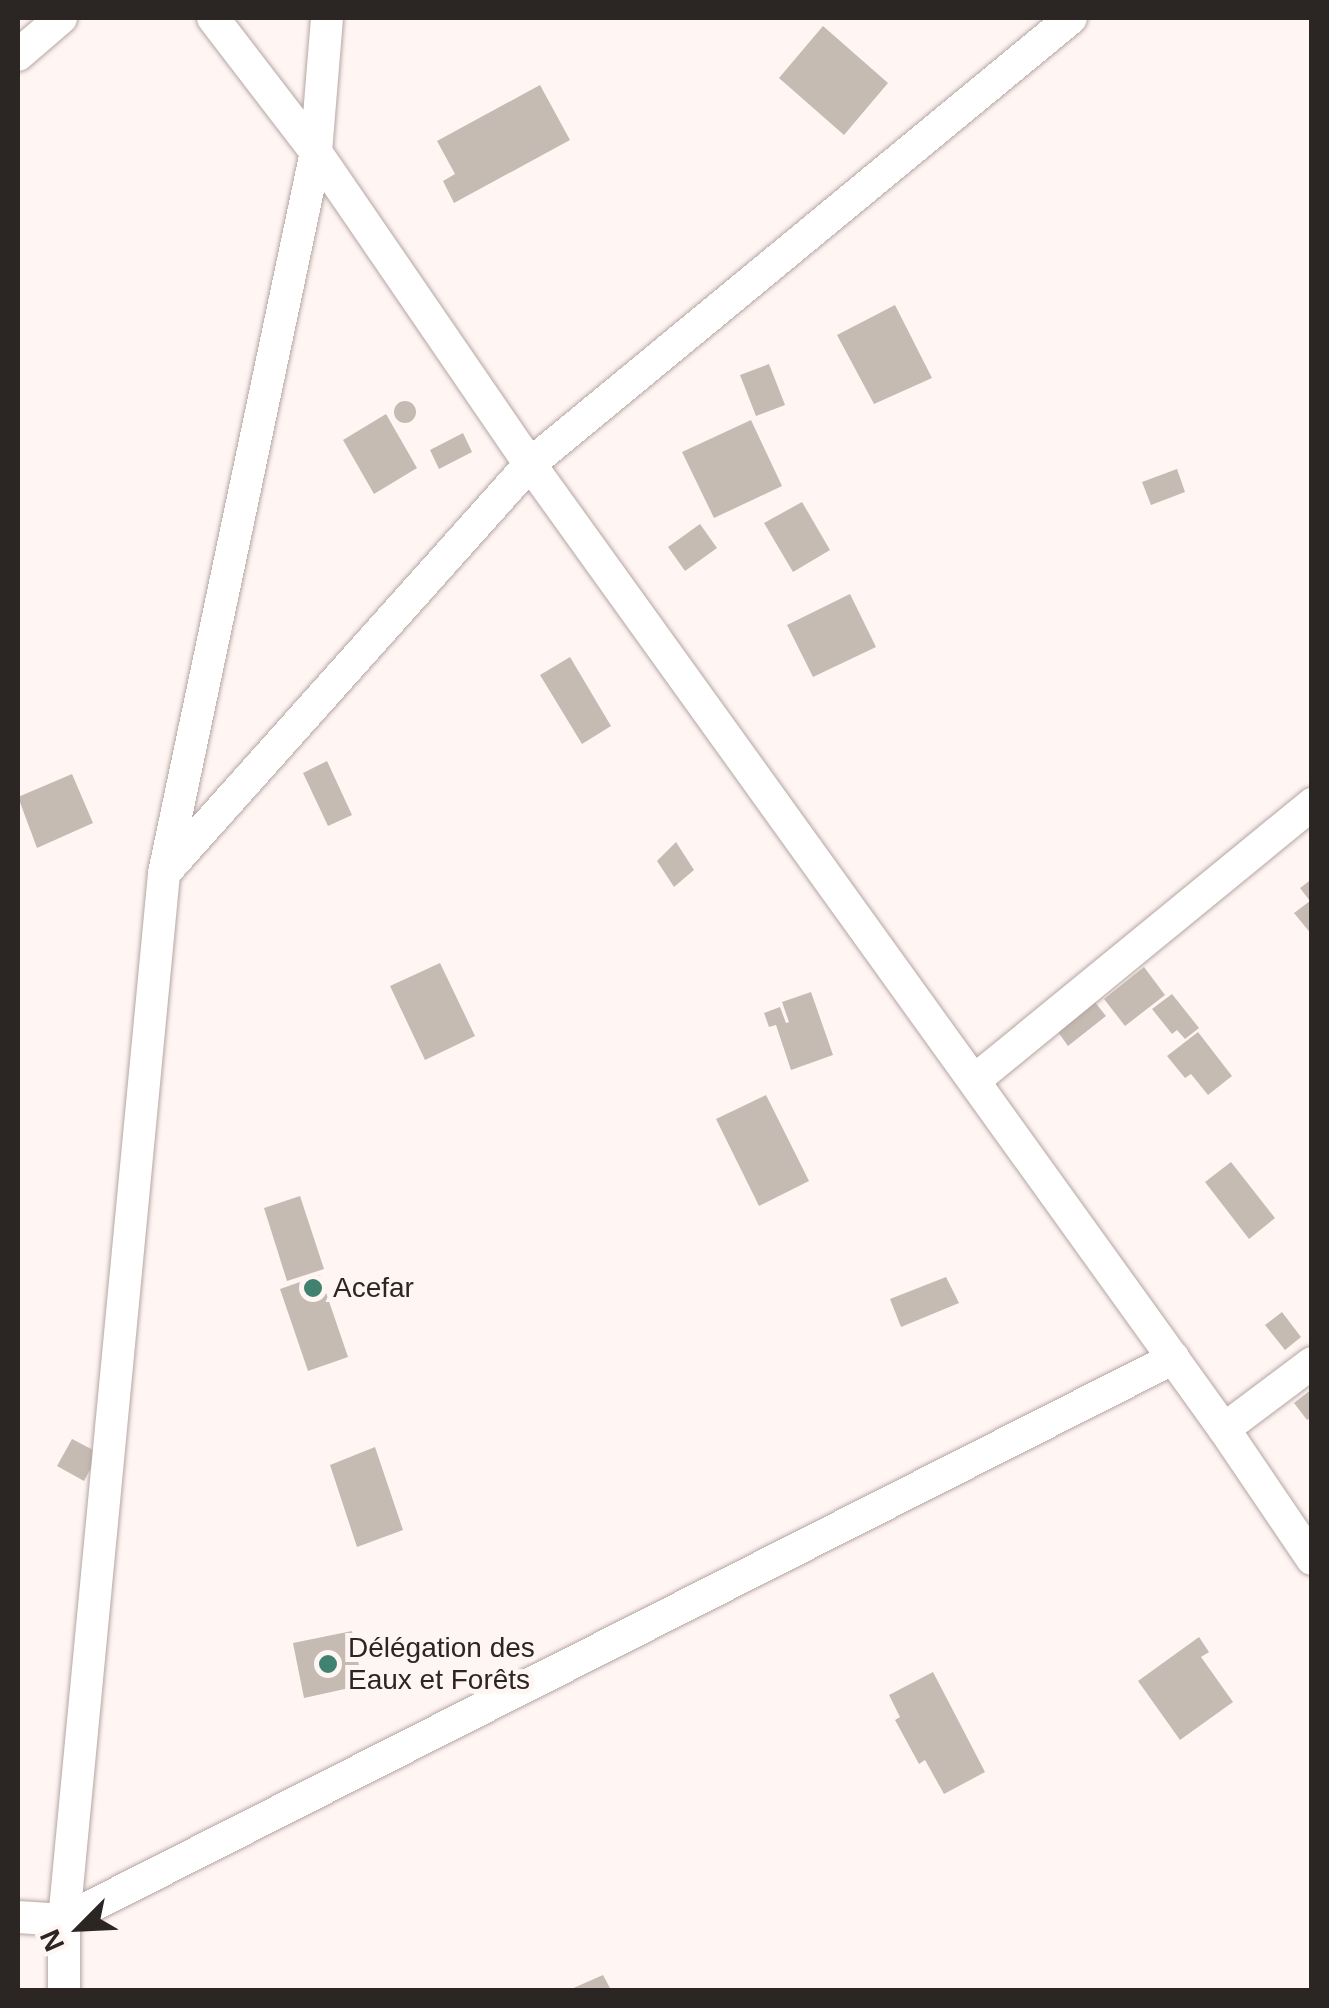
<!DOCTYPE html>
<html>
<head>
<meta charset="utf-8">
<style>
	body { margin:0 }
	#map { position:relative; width:1329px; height:2008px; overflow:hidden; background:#fff5f3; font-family:Arial,sans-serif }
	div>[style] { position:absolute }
	.building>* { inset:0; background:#c6bbb2 }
	.round { border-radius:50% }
	.roads { filter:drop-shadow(0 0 2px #b4a6a3) drop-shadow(0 0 2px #b4a6a3) }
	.minor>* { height:32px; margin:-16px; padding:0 16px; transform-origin:16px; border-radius:16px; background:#fff }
	.dots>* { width:28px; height:28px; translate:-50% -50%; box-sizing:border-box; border:5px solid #fff5f3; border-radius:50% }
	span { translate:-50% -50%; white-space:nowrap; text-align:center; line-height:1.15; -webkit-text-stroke:10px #fff5f3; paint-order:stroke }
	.poi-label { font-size:28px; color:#2b2524 }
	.left { translate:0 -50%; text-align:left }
	.frame { position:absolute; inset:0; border:20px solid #2b2524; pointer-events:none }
	.north { position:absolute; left:30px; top:1878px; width:100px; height:100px; -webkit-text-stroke:8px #fff5f3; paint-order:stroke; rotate:246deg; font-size:28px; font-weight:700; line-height:40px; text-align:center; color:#2b2524 }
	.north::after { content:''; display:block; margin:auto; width:35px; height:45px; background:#2b2524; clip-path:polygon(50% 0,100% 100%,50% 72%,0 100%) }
</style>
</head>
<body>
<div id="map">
	<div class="building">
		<div style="clip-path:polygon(823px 26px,888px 83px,844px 135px,779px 78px)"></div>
		<div style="clip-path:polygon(540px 85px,570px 140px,454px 203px,443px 181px,455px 174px,437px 141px)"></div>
		<div style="clip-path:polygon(895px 305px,932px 378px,874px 404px,837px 335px)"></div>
		<div style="clip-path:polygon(769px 364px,785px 405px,756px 416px,740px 375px)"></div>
		<div class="round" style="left:394px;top:401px;width:22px;height:22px"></div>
		<div style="clip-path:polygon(386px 414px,417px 468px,374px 494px,343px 440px)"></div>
		<div style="clip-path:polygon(751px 420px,782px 486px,714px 518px,682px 452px)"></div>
		<div style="clip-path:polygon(463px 433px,472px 452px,439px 469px,430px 450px)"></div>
		<div style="clip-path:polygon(1177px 469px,1185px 492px,1151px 505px,1142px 482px)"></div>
		<div style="clip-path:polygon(802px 502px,830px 550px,793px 572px,764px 523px)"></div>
		<div style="clip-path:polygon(700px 524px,717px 548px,685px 571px,668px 547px)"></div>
		<div style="clip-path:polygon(850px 594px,876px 647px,813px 677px,787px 625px)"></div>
		<div style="clip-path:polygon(570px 657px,611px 726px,582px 744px,540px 675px)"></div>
		<div style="clip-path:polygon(327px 761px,352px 815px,328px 826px,303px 773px)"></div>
		<div style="clip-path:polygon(72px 774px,93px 823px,37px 848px,18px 797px)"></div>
		<div style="clip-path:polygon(676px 842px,694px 870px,674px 887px,657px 861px)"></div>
		<div style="clip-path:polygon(1312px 879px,1312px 935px,1294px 913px,1310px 901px,1300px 888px)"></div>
		<div style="clip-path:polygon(440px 963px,475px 1036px,425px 1060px,390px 986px)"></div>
		<div style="clip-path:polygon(1144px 967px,1165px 995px,1125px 1026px,1104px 999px)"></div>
		<div style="clip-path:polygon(811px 992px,833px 1055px,791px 1070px,776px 1025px,769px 1027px,764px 1013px,780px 1007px,786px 1023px,789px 1022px,782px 1002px)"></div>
		<div style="clip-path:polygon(1172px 994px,1199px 1028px,1185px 1039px,1177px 1030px,1172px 1034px,1152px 1009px)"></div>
		<div style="clip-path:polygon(1090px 996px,1106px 1016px,1068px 1046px,1053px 1025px)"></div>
		<div style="clip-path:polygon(1198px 1032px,1232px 1076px,1208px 1095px,1191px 1074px,1185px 1078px,1167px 1056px)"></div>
		<div style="clip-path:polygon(766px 1095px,809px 1181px,759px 1206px,716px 1119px)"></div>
		<div style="clip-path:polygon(1231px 1162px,1275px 1218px,1249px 1239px,1205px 1182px)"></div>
		<div style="clip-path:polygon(300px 1196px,324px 1269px,287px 1281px,264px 1208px)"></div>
		<div style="clip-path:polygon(320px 1275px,348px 1357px,308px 1371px,280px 1289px)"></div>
		<div style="clip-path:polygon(946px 1277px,959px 1303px,901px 1327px,890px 1299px)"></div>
		<div style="clip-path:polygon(1282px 1312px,1301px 1337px,1285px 1350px,1265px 1325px)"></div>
		<div style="clip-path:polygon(1312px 1389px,1312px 1417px,1307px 1420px,1294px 1403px)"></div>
		<div style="clip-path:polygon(72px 1439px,99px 1453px,84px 1481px,57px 1466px)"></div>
		<div style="clip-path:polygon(375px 1447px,403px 1530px,357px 1547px,330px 1465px)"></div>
		<div style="clip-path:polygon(352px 1631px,363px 1685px,304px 1698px,293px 1643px)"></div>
		<div style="clip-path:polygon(1199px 1637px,1209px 1652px,1201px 1657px,1233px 1702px,1180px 1740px,1138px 1681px)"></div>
		<div style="clip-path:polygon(933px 1672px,985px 1772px,944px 1794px,925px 1760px,919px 1764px,895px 1720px,900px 1717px,889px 1695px)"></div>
		<div style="clip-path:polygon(603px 1975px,611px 1990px,569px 1990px)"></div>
	</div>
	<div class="roads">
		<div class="minor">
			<div style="left:213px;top:18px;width:169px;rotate:52.5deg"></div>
			<div style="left:316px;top:152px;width:378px;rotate:55.6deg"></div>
			<div style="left:530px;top:464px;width:1189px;rotate:54.28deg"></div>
			<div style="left:1224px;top:1429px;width:157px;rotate:55.9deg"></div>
			<div style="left:18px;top:55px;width:57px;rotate:-40.7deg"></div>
			<div style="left:167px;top:870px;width:545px;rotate:-48.2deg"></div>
			<div style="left:530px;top:464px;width:701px;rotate:-39.5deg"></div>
			<div style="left:975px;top:1080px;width:436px;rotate:-39.3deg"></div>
			<div style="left:1224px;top:1429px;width:110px;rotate:-36.9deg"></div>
			<div style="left:18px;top:1917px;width:46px;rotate:3.7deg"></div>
			<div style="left:64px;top:1920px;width:1244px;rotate:-26.85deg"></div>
			<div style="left:64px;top:1990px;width:70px;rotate:-90deg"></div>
			<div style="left:64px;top:1920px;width:1052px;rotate:-84.54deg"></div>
			<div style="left:164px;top:873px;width:737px;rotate:-78.1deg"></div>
			<div style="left:316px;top:152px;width:134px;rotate:-85.3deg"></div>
		</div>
	</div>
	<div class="dots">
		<div style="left:313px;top:1288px;background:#408170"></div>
		<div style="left:328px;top:1664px;background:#408170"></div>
	</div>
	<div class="poi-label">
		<span class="left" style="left:333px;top:1288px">Acefar</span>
		<span class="left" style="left:348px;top:1664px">Délégation des<br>Eaux et Forêts</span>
	</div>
	<div class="frame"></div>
	<div class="north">N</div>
</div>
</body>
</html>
